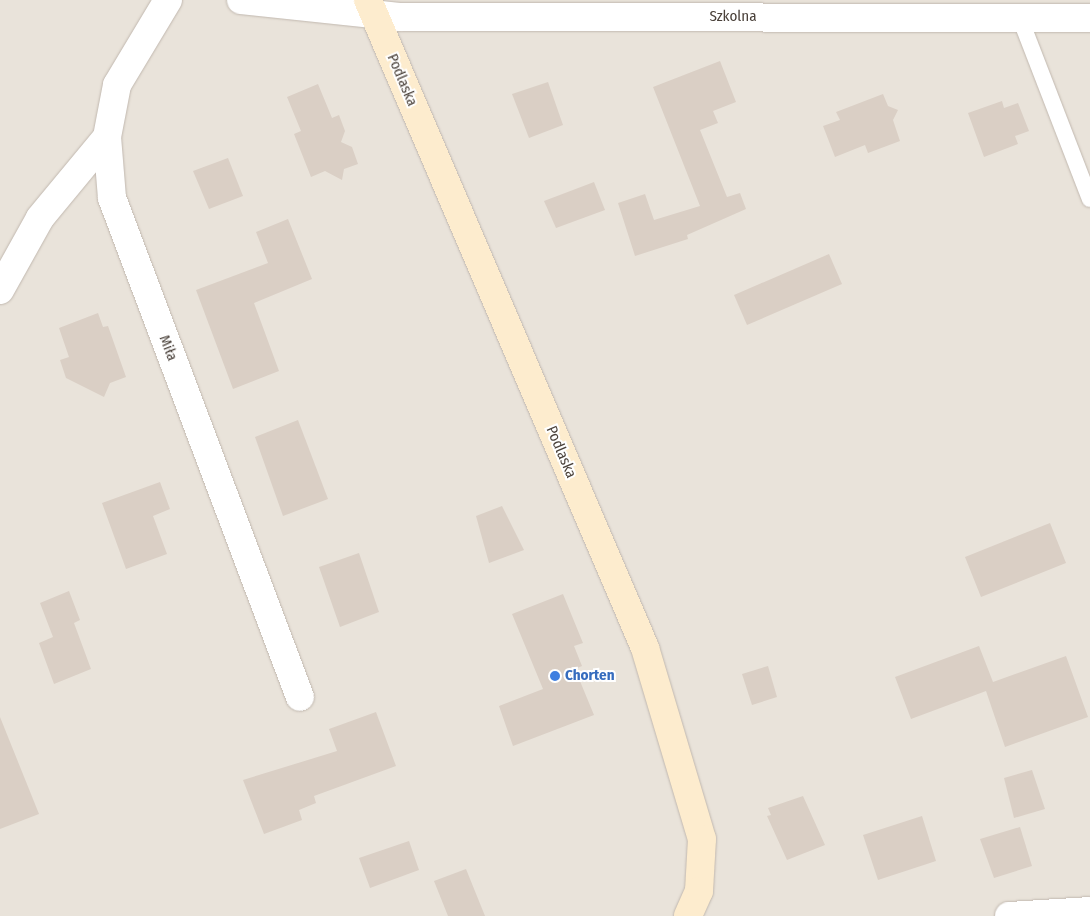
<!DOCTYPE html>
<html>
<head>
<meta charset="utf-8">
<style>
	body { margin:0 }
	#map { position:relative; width:1090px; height:916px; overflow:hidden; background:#f6f1ec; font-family:"Fira Sans Condensed",sans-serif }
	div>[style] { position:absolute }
	.residential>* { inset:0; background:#e9e3da }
	.building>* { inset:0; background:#dacfc5 }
	.roads { filter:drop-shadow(0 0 1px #c1b8af) drop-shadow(0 0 1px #c1b8af) }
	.lane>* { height:16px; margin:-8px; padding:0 8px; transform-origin:8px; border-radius:8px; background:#fff }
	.street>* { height:28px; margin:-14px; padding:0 14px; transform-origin:14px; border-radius:14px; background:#fff }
	.secondary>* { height:28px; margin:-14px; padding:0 14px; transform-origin:14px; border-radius:14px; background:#fdecce }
	.dots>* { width:14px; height:14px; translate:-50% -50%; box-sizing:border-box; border:2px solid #fff; border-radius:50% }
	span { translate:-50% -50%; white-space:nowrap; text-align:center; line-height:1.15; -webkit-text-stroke:4px #fff; paint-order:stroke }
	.street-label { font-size:15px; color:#4a413a }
	.shop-label { font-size:15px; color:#366cbe; font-weight:700 }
	.left { translate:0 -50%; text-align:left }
</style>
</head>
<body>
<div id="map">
	<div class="residential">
		<div style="clip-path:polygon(0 0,1090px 0,1090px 916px,0 916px)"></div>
	</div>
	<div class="building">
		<div style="clip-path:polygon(720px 61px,736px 102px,713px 111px,718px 123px,700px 130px,727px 197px,740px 193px,746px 209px,687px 235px,688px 239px,635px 256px,618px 203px,645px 194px,654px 220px,700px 206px,653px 87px)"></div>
		<div style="clip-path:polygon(548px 82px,563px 125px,529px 138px,512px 94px)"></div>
		<div style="clip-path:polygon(318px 84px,332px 118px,339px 115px,345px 131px,341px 142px,352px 147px,358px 164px,344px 169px,342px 180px,325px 171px,311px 177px,294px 134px,301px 131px,287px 97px)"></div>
		<div style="clip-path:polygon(883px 94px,888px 106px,898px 110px,893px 120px,900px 141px,868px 153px,865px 145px,835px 157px,823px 126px,840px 120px,836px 112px)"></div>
		<div style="clip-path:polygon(1002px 101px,1004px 108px,1018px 103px,1029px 131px,1015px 136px,1018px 144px,984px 157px,968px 113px)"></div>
		<div style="clip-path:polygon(228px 158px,243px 196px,209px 209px,193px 171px)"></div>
		<div style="clip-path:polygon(594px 182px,605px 210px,556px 228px,544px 201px)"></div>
		<div style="clip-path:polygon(288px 219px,312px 279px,254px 303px,279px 371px,233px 389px,196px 290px,268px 263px,256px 232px)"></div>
		<div style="clip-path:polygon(829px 254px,842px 284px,747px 325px,734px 295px)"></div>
		<div style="clip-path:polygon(98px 313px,103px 327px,108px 326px,126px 377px,110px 383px,104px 397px,66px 378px,60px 360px,69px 357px,59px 328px)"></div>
		<div style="clip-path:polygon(298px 420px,328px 499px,283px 516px,255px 437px)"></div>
		<div style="clip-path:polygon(160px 482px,170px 509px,153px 516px,167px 554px,126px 569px,102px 503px)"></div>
		<div style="clip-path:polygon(502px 506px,524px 550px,489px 563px,476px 516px)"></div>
		<div style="clip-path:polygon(1050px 523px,1066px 563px,981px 597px,965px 557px)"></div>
		<div style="clip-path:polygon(359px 553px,379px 612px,340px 627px,319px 567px)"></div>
		<div style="clip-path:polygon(69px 591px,80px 620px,74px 623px,91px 669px,54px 684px,39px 643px,53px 637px,40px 603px)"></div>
		<div style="clip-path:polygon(563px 594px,583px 643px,574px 646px,582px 666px,575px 669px,594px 715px,513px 746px,499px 706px,543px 689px,512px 614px)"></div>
		<div style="clip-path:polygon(979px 646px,993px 682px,1066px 656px,1088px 717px,1005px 747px,986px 691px,911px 719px,895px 677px)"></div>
		<div style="clip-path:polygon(768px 666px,777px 697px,752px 705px,742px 674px)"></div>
		<div style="clip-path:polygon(376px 712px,396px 766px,314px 796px,316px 803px,299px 810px,302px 820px,264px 834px,243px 780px,337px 751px,329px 729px)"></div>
		<div style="clip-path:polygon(0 717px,39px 814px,0 829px)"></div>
		<div style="clip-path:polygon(1032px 770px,1045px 809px,1014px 818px,1004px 778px)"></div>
		<div style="clip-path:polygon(803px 796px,825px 845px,787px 860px,767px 816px,771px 815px,768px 808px)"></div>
		<div style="clip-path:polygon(922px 816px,936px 861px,878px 880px,863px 835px)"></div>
		<div style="clip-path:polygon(1020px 827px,1032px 866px,994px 878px,980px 839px)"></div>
		<div style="clip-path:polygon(409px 841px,419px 870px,370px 888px,359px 858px)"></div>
		<div style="clip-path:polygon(466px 869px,485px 916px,448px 916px,434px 881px)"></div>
	</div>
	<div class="roads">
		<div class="lane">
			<div style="left:1020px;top:18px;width:194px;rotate:68.9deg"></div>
		</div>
		<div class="street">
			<div style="left:168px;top:0;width:99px;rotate:121deg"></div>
			<div style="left:117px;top:85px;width:53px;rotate:100.9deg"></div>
			<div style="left:107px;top:137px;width:61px;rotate:85.3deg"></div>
			<div style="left:112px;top:198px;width:533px;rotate:69.36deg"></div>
			<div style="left:241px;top:0;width:159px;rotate:6.1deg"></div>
			<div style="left:399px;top:17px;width:691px;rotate:0.08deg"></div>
			<div style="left:0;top:290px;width:82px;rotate:-60.9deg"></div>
			<div style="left:40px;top:218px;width:105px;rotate:-50.4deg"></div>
			<div style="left:1009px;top:916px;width:81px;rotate:-3.5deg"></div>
		</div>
		<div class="secondary">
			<div style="left:368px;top:0;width:705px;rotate:66.85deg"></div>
			<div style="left:645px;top:648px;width:199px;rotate:73.4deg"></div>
			<div style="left:702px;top:839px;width:52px;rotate:93.3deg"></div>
			<div style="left:699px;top:891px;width:27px;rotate:114deg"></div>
		</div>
	</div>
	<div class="dots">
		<div style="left:555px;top:676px;background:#3f7fe0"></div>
	</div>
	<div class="street-label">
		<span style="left:733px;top:17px">Szkolna</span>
		<span style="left:402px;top:80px;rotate:67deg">Podlaska</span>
		<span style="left:168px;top:348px;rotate:69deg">Miła</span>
		<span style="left:561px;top:452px;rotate:67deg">Podlaska</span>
	</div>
	<div class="shop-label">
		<span class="left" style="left:565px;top:676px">Chorten</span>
	</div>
</div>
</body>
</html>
